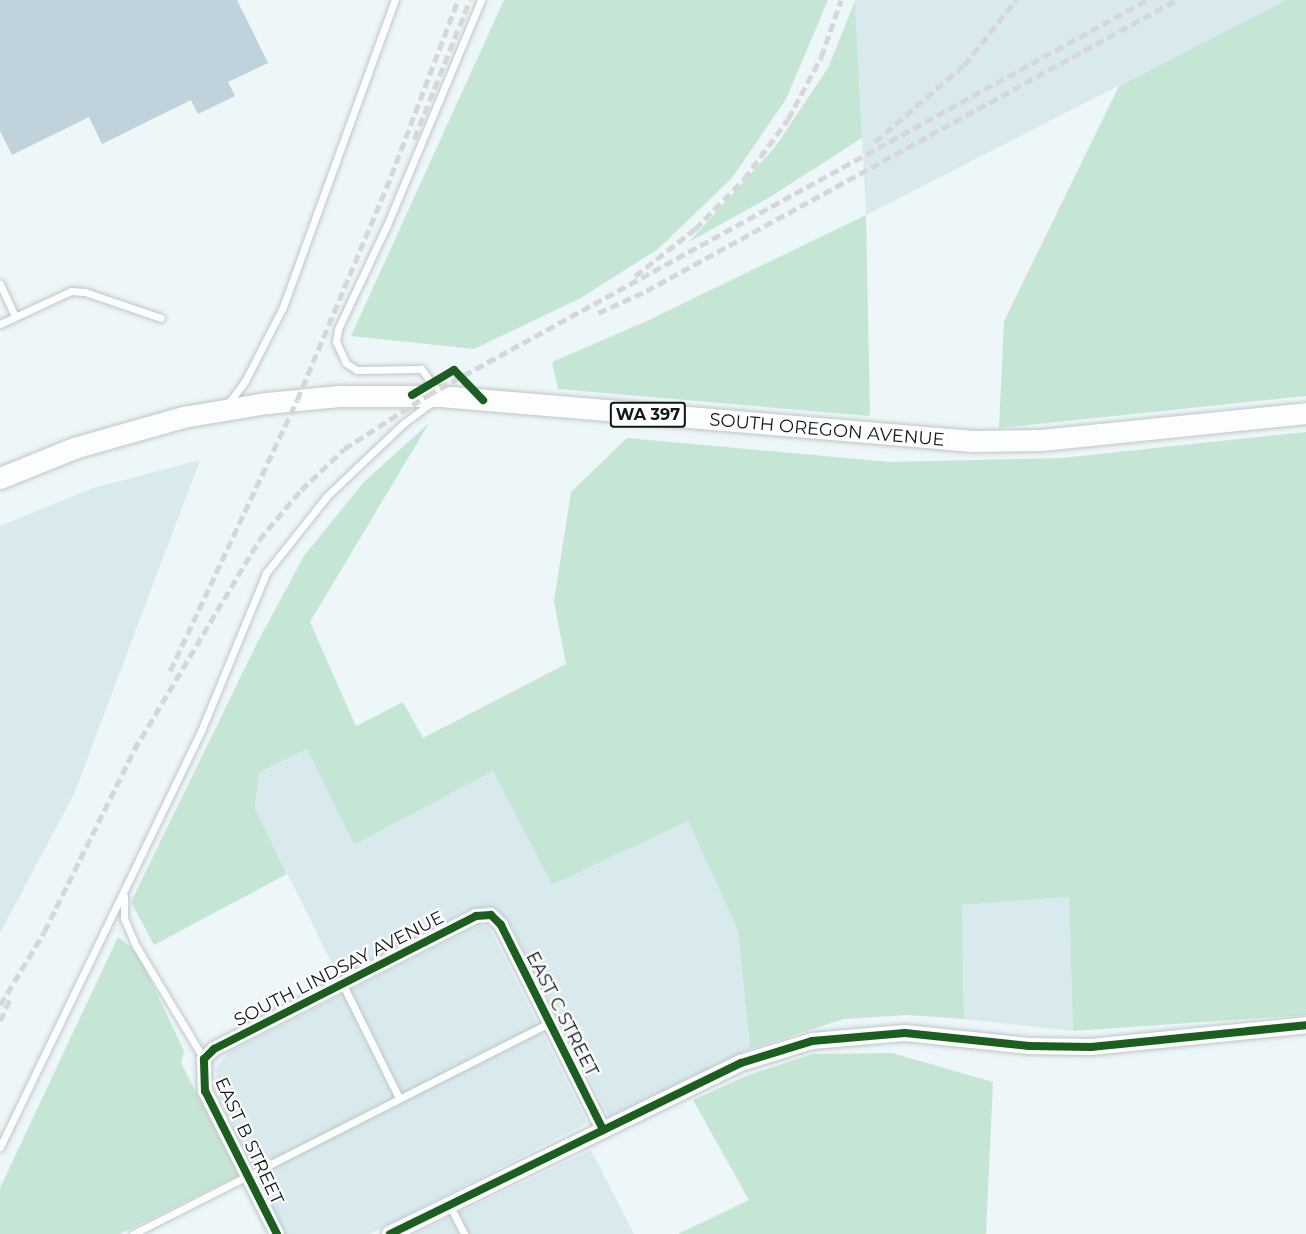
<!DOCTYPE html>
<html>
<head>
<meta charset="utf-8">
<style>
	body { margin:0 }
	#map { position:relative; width:1306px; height:1234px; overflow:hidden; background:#edf6f8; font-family:Montserrat,sans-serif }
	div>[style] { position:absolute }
	.built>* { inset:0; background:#d9eaee }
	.green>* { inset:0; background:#c6e6d5 }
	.building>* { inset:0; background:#c0d2dc }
	.roads { filter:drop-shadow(0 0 2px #bfc6c7) drop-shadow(0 0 2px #bfc6c7) }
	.service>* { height:7px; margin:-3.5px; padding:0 3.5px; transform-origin:3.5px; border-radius:3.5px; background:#fcfefe }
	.minor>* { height:14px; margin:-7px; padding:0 7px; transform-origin:7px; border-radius:7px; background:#fcfefe }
	.tertiary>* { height:16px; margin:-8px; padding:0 8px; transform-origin:8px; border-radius:8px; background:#fcfefe }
	.primary>* { height:21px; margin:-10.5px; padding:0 10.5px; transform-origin:10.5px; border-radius:10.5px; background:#fcfefe }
	.rail>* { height:4.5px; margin-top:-2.25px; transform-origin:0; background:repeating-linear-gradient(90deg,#d5d7d8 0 9px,transparent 0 13.5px) }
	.cycleway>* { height:8px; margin:-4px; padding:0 4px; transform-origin:4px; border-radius:4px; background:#1b5e20 }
	span { translate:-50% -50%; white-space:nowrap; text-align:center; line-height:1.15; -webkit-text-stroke:4.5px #fff; paint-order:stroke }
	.shield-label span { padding:2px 4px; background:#fff; border:2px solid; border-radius:4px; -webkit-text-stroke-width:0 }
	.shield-label { font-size:16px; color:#111617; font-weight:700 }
	.street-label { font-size:18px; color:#111617 }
</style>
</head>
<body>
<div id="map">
	<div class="built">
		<div style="clip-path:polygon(855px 0,1286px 0,866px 215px)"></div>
		<div style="clip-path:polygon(200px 460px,74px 794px,0 933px,0 526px,93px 488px)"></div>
		<div style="clip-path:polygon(307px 749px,354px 845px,493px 771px,552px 885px,688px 821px,738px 931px,750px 1049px,609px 1117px,509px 922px,492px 907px,469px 910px,338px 976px,255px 808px,259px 771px)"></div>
		<div style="clip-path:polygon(1069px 897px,1073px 1031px,964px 1019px,962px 905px)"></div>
		<div style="clip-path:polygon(478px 925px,489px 927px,587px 1123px,370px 1234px,284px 1234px,217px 1092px,216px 1068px,229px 1052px)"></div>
		<div style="clip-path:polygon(591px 1150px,634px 1234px,414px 1234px)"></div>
	</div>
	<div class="green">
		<div style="clip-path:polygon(504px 0,828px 0,786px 99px,732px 178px,658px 249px,579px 299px,474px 349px,351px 336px)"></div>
		<div style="clip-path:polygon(1286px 0,1306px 0,1306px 396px,999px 428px,1004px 321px,1119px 86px)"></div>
		<div style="clip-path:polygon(855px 1px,862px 138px,770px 197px,689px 242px,775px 147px,828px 68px)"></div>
		<div style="clip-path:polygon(866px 215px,870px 416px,558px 389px,552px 362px,649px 320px)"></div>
		<div style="clip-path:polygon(429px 423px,310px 622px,356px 726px,403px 702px,423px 738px,566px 664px,554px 601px,571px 492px,627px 438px,889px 462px,1061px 458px,1306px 432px,1306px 1015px,1073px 1031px,1069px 897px,962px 905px,964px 1019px,908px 1015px,844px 1019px,750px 1049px,738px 931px,688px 821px,552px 885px,493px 771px,354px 845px,307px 749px,259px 772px,255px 808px,287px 874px,154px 945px,131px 902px,258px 641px,304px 556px,363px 483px)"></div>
		<div style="clip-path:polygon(118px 937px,137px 952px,184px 1051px,181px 1063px,239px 1175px,120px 1234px,0 1234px,0 1188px)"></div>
		<div style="clip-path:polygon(892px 1053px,993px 1082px,986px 1234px,678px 1234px,749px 1200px,693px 1100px,746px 1076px,812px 1054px)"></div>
	</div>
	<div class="building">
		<div style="clip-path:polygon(0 0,237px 0,268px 63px,228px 82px,235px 96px,198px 114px,191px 100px,102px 144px,89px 117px,12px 155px,0 131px)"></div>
	</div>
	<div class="roads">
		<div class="service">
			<div style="left:0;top:284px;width:35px;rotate:65deg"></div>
			<div style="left:0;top:324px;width:78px;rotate:-24.9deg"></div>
			<div style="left:71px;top:291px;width:14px;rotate:4deg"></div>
			<div style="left:85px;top:292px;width:80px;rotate:18.9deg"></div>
			<div style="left:438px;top:392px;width:29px;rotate:-126deg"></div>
			<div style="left:421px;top:369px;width:64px;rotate:179.1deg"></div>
			<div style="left:357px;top:370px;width:13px;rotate:-148deg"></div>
			<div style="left:346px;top:363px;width:23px;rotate:-115deg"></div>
			<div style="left:336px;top:342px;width:13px;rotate:-81deg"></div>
			<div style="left:338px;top:329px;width:115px;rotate:-64.8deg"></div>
			<div style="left:387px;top:225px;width:244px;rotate:-67.3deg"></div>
			<div style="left:227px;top:405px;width:30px;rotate:-53deg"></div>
			<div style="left:245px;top:381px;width:83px;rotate:-62.8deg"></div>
			<div style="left:283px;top:307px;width:327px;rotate:-70deg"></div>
			<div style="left:124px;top:896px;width:22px;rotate:90deg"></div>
			<div style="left:124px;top:918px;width:30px;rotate:67deg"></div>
			<div style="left:136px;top:946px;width:132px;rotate:59deg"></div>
			<div style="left:342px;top:983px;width:128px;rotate:63.6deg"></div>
			<div style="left:0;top:1147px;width:462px;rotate:-64.2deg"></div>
			<div style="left:201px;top:731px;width:171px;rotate:-67.6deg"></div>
			<div style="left:266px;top:573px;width:98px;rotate:-51.6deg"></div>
			<div style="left:327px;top:496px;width:106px;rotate:-43.5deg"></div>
			<div style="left:404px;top:423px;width:35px;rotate:-37deg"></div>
			<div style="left:449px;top:1204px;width:34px;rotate:63deg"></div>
			<div style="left:133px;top:1234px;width:468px;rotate:-26.9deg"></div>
		</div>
		<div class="minor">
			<div style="left:277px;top:1234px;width:160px;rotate:-116.7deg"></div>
			<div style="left:205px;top:1091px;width:32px;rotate:-92deg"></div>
			<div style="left:204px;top:1059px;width:14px;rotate:-45deg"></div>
			<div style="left:214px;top:1049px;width:294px;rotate:-26.9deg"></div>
			<div style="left:476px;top:916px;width:15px;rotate:-4deg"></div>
			<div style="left:491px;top:915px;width:14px;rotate:45deg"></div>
			<div style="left:501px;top:925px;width:229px;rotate:63.5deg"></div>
		</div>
		<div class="tertiary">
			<div style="left:390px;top:1234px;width:390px;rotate:-26deg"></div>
			<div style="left:741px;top:1063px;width:74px;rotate:-17.2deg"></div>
			<div style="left:812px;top:1041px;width:93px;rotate:-4.9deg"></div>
			<div style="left:905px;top:1033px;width:125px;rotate:6deg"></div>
			<div style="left:1029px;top:1046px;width:62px;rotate:0.9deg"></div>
			<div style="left:1091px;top:1047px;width:216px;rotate:-5.8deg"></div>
		</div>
		<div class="primary">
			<div style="left:0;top:478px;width:80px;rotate:-22.1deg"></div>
			<div style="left:74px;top:448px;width:113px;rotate:-15.9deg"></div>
			<div style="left:183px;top:417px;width:85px;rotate:-9.5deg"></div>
			<div style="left:267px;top:403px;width:72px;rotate:-5.6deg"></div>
			<div style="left:339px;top:396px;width:101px"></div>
			<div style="left:440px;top:396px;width:535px;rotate:4.83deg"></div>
			<div style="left:973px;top:441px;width:68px;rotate:-0.8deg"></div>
			<div style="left:1041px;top:440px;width:266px;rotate:-5.8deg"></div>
		</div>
	</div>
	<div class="rail">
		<div style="left:414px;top:139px;width:150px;rotate:-68.1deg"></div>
		<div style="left:875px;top:142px;width:118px;rotate:-40.9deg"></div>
		<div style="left:964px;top:65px;width:83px;rotate:-51.3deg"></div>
		<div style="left:635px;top:276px;width:76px;rotate:-38.1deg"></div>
		<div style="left:695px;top:229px;width:70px;rotate:-45.6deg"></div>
		<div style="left:744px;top:179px;width:74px;rotate:-53.7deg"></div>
		<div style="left:788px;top:119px;width:70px;rotate:-62deg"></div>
		<div style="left:821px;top:57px;width:60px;rotate:-70.7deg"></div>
		<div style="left:598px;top:313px;width:53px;rotate:-24.6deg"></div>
		<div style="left:646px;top:291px;width:605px;rotate:-28.77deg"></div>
		<div style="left:170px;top:671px;width:299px;rotate:-64.9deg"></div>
		<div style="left:297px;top:400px;width:243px;rotate:-67.2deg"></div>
		<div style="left:391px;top:176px;width:188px;rotate:-69.2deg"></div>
		<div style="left:134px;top:750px;width:244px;rotate:-59.2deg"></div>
		<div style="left:259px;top:540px;width:65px;rotate:-50deg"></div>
		<div style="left:301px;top:490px;width:59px;rotate:-43.6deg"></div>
		<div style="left:344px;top:449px;width:100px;rotate:-32.7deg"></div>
		<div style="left:428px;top:395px;width:820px;rotate:-28.78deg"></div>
		<div style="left:0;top:1005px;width:85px;rotate:-58.9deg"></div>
		<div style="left:44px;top:932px;width:212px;rotate:-63.7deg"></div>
		<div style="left:0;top:1021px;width:24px;rotate:-66deg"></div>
	</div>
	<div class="cycleway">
		<div style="left:412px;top:395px;width:49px;rotate:-30.8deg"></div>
		<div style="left:454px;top:370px;width:42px;rotate:46deg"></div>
		<div style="left:277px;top:1234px;width:160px;rotate:-116.7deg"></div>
		<div style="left:205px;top:1091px;width:32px;rotate:-92deg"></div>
		<div style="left:204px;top:1059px;width:14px;rotate:-45deg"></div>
		<div style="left:214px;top:1049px;width:294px;rotate:-26.9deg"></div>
		<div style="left:476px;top:916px;width:15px;rotate:-4deg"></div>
		<div style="left:491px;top:915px;width:14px;rotate:45deg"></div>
		<div style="left:501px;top:925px;width:229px;rotate:63.5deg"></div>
		<div style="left:390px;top:1234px;width:390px;rotate:-26deg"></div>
		<div style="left:741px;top:1063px;width:74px;rotate:-17.2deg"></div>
		<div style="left:812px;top:1041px;width:93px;rotate:-4.9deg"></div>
		<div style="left:905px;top:1033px;width:125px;rotate:6deg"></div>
		<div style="left:1029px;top:1046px;width:62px;rotate:0.9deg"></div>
		<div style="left:1091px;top:1047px;width:216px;rotate:-5.8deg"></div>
	</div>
	<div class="shield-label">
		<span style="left:648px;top:415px">WA 397</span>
	</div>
	<div class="street-label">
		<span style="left:827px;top:430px;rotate:5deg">SOUTH OREGON AVENUE</span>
		<span style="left:339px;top:969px;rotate:-27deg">SOUTH LINDSAY AVENUE</span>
		<span style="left:562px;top:1014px;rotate:63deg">EAST C STREET</span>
		<span style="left:249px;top:1141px;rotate:65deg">EAST B STREET</span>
	</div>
</div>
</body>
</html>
